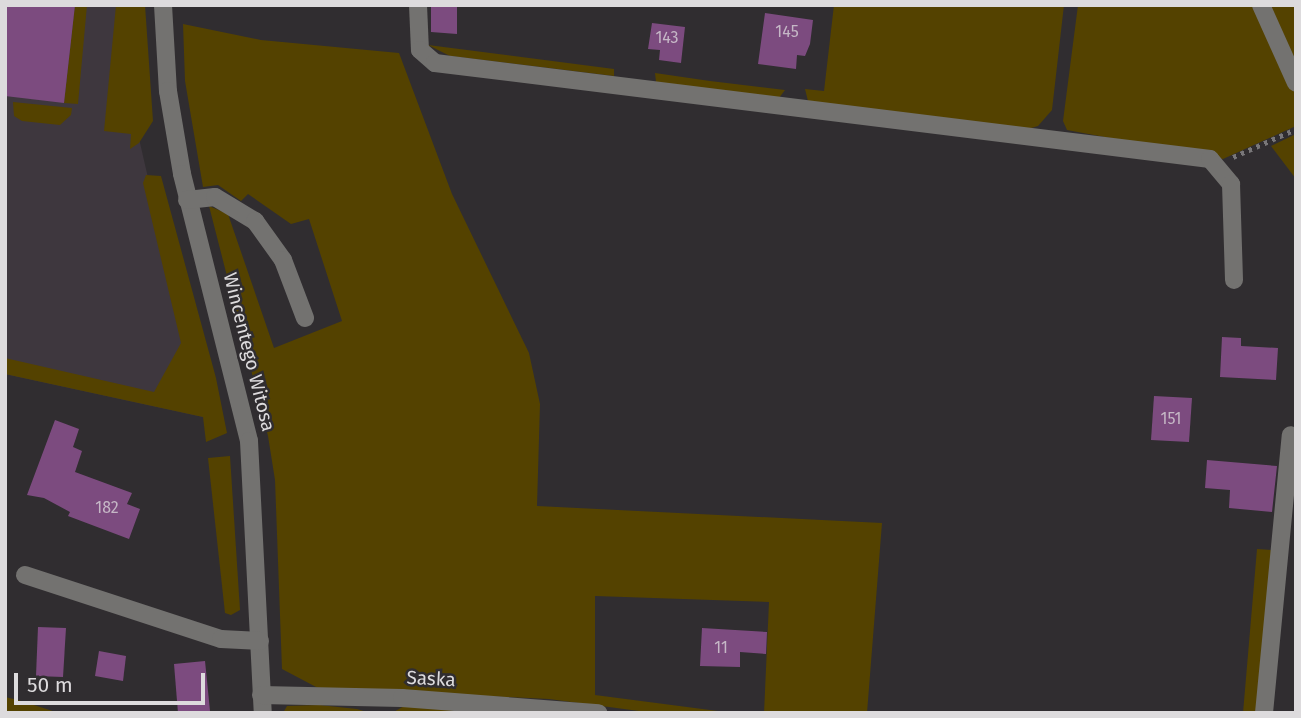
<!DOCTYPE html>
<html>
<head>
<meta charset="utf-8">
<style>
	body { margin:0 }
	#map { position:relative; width:1301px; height:718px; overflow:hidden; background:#302d30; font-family:"Fira Sans",sans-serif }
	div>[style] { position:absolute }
	.built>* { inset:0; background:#3e373e }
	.green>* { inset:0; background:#544200 }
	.building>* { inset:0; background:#7c4b7f }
	.path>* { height:4.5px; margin-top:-2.25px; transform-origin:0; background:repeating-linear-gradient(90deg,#797779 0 3.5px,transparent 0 8.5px) }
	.minor>* { height:18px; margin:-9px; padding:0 9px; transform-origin:9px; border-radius:9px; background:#737270 }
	span { translate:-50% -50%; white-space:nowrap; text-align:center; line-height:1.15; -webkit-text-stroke:5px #302d30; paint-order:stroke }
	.number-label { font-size:16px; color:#c5b7c6 }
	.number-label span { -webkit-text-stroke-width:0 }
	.street-label { font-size:19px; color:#dddbdd }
	.frame { position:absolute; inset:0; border:7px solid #dddbdd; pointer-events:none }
	.scale { position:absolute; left:14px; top:673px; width:191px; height:32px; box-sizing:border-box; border:4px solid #dddbdd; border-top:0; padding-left:9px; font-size:21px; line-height:24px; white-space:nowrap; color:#dddbdd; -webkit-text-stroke:5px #302d30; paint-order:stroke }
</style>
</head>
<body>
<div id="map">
	<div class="built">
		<div style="clip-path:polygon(5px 5px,133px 5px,129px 95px,203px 417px,5px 374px)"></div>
	</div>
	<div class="green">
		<div style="clip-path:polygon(75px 5px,87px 5px,78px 104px,64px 103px)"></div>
		<div style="clip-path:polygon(116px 5px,145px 5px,153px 121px,139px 143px,130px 149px,131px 134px,104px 131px)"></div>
		<div style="clip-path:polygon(834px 5px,1064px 5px,1052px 110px,1038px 126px,1028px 129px,808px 101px,805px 89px,824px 91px)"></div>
		<div style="clip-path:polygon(1078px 5px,1255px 5px,1280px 67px,1296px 92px,1296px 126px,1223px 159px,1067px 130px,1063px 121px)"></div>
		<div style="clip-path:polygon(1267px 5px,1296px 5px,1296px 73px)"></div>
		<div style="clip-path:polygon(183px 24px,261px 40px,399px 53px,452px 194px,529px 353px,540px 404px,537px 506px,882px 523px,867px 713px,764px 713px,769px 602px,595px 596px,595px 695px,733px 713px,654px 713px,549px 699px,318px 688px,282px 669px,275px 480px,268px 436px,209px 206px,228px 214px,274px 348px,342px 321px,309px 219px,291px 224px,248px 194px,241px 201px,218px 185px,203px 187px,185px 81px)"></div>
		<div style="clip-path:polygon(428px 45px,614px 69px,614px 76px,450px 56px)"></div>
		<div style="clip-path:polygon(655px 73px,710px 81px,785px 90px,779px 98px,656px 82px)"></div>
		<div style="clip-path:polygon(13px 102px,72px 108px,71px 115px,60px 125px,22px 121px,14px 116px)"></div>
		<div style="clip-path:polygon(1296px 134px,1296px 179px,1271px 146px)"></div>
		<div style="clip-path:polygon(146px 175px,161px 176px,216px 378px,227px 433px,206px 442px,203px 417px,5px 374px,5px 358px,154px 392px,181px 343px,143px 183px)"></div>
		<div style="clip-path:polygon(230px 456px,240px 610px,231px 615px,225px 613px,208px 458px)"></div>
		<div style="clip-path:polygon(1257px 549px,1273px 550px,1256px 713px,1243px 713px)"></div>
		<div style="clip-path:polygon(5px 697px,18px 700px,59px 713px,5px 713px)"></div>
		<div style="clip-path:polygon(319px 705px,357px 709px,367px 712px,283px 713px,287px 706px)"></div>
		<div style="clip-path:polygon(404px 706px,506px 713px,392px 713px)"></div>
	</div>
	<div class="building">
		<div style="clip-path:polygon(5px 5px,75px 5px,64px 103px,5px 96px)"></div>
		<div style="clip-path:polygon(431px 5px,457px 5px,457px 34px,431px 32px)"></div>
		<div style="clip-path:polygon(765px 13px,813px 20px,810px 44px,805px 56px,797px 55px,796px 69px,758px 64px)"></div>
		<div style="clip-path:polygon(652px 23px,685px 27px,681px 63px,659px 60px,660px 50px,648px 49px)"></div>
		<div style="clip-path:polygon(1222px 337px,1241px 338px,1241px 346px,1278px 348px,1276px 380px,1220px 377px)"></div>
		<div style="clip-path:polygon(1154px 396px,1192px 398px,1189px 442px,1151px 440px)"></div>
		<div style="clip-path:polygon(55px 420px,79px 429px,73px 447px,82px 451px,75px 472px,132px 493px,127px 504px,140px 509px,129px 539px,68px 516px,70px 512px,44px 498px,27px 495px)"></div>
		<div style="clip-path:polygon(1207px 460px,1277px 466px,1272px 512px,1229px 508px,1230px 490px,1205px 488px)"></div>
		<div style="clip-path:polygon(38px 627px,66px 628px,63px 677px,36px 676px)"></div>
		<div style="clip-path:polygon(702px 628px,767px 632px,766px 654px,740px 652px,740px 667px,700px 666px)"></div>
		<div style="clip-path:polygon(99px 651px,126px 656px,123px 681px,95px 676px)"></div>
		<div style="clip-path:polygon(205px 661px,210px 711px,178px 713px,174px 664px)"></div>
	</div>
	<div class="path">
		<div style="left:1233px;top:157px;width:69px;rotate:-24deg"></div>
	</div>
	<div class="minor">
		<div style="left:163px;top:5px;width:86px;rotate:86.7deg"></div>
		<div style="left:168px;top:91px;width:84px;rotate:80.4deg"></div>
		<div style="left:182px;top:174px;width:275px;rotate:75.9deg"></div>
		<div style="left:249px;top:441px;width:272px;rotate:87.1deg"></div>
		<div style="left:418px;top:5px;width:45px;rotate:87.5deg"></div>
		<div style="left:420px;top:50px;width:20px;rotate:41deg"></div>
		<div style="left:435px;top:63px;width:781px;rotate:7.06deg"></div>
		<div style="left:1210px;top:159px;width:33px;rotate:50deg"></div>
		<div style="left:1231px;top:184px;width:96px;rotate:88.2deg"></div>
		<div style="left:1261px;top:5px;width:85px;rotate:65.8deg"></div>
		<div style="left:187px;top:200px;width:28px;rotate:-6deg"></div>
		<div style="left:215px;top:197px;width:47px;rotate:31deg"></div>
		<div style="left:255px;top:221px;width:48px;rotate:54.3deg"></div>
		<div style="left:283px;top:260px;width:62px;rotate:69.2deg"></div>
		<div style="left:25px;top:575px;width:206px;rotate:18.1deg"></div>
		<div style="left:221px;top:639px;width:39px;rotate:3deg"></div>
		<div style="left:261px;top:695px;width:141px;rotate:1.2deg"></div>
		<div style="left:402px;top:698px;width:197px;rotate:4.4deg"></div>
		<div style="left:1264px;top:713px;width:279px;rotate:-84.5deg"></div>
	</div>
	<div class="number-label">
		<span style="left:787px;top:32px">145</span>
		<span style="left:667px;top:38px">143</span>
		<span style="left:1171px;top:419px">151</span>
		<span style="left:107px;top:508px">182</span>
		<span style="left:721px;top:648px">11</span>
	</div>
	<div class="street-label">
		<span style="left:249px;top:352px;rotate:76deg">Wincentego Witosa</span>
		<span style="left:431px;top:679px;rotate:3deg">Saska</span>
	</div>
	<div class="frame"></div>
	<div class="scale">50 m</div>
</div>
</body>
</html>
